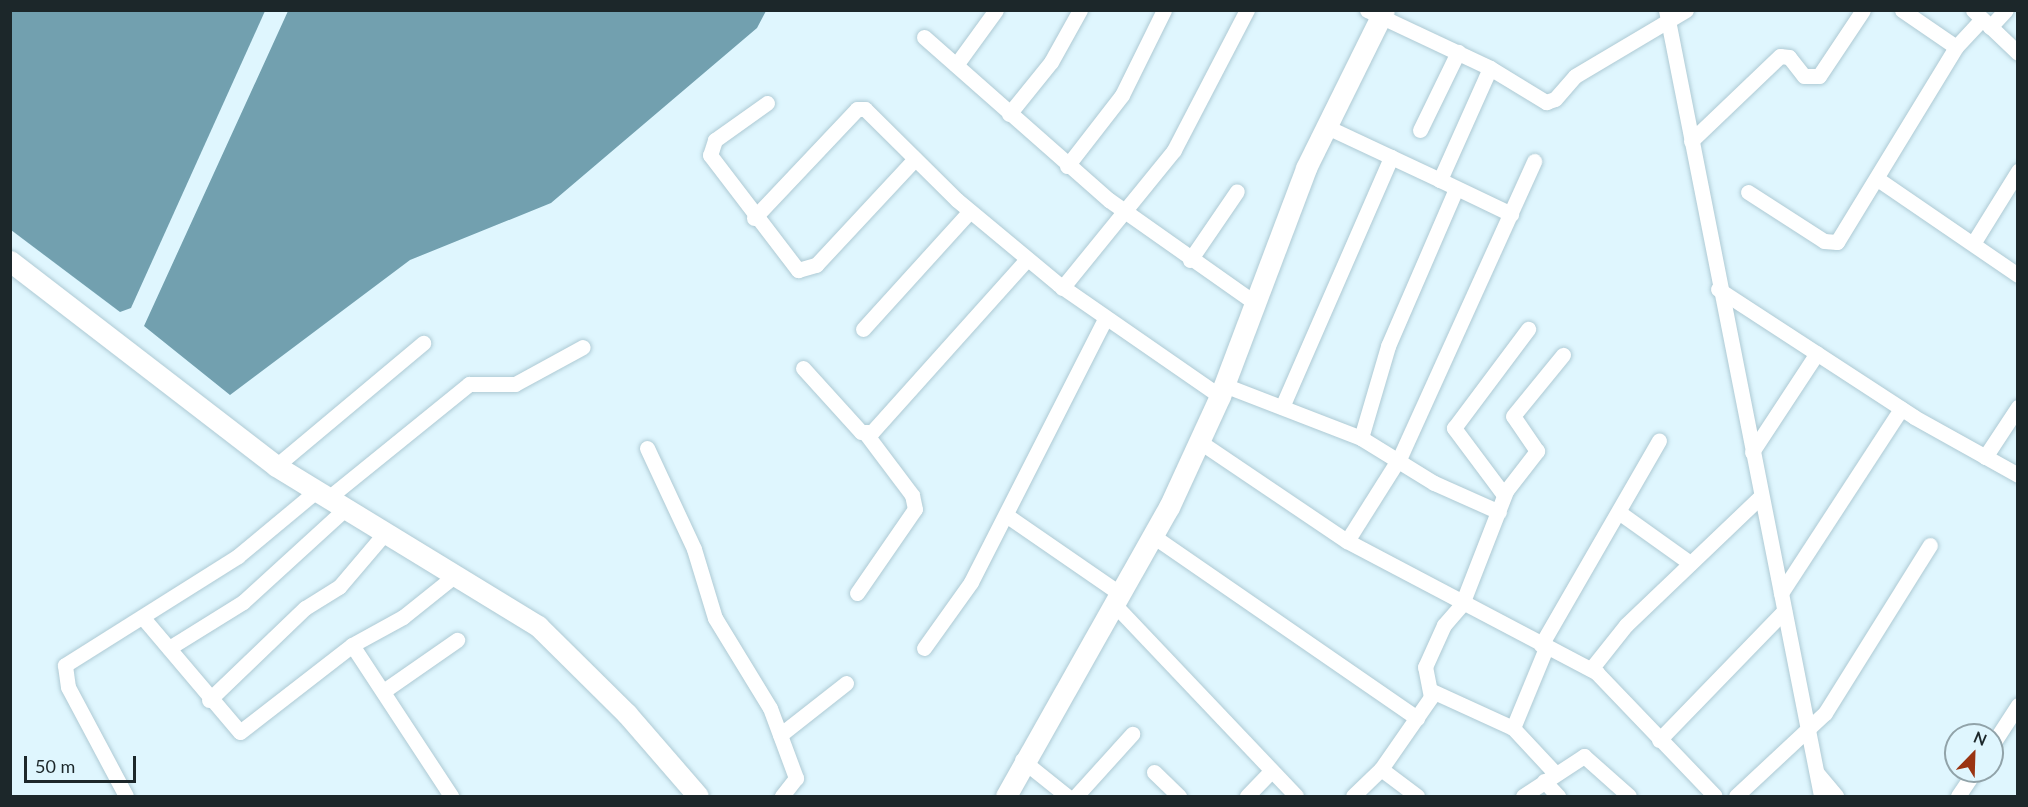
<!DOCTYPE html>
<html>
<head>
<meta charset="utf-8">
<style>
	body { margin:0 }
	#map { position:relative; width:2028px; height:807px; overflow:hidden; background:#dff6fe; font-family:Lato,sans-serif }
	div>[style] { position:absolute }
	.water>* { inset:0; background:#72a0af }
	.roads { filter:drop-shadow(0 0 2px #aecad4) drop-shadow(0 0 2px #aecad4) }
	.street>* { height:15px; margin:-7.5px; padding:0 7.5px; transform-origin:7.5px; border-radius:7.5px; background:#fff }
	.secondary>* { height:21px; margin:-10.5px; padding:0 10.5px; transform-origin:10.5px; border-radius:10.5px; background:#fff }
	span { translate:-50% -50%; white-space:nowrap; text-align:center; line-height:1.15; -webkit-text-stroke:6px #dff6fe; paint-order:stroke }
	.frame { position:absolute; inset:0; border:12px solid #1c272a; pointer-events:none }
	.north { position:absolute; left:1944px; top:723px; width:60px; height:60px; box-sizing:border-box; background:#dff6fe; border:2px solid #91a3a9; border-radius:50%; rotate:23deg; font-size:16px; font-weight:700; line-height:24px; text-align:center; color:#1c272a }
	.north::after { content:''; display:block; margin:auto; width:21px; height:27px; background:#9a3412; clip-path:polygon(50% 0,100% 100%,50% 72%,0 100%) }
	.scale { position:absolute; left:24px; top:756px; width:112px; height:27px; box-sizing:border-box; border:3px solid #1c272a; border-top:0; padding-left:8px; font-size:18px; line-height:21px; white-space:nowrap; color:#1c272a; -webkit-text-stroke:4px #dff6fe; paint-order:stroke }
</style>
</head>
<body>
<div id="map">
	<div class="water">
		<div style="clip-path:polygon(10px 11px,265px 11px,131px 308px,120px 312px,11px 230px)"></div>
		<div style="clip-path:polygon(288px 11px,288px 10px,766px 11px,757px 28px,551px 203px,410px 260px,230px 395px,144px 326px)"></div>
	</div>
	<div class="roads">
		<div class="street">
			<div style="left:1367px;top:10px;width:136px;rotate:25.2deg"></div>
			<div style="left:1490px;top:68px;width:66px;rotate:31.3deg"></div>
			<div style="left:1546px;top:102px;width:9px;rotate:-18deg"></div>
			<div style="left:1555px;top:99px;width:30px;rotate:-49deg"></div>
			<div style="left:1575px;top:76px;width:129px;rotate:-30.7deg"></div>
			<div style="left:1666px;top:10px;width:801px;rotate:78.84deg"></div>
			<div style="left:1902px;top:10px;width:65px;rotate:34.4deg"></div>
			<div style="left:1973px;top:10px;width:62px;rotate:43.7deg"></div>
			<div style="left:1990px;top:27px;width:23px;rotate:-47deg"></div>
			<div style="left:924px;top:37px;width:247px;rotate:41.4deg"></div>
			<div style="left:1109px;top:200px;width:179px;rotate:35.2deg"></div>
			<div style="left:956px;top:65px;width:68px;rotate:-54deg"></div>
			<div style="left:1490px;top:68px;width:123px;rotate:114.1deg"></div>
			<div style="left:1440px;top:180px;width:79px;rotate:25.6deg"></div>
			<div style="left:767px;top:103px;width:64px;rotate:144.6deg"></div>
			<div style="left:715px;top:140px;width:16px;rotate:108deg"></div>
			<div style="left:710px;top:155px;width:145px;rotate:52.6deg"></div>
			<div style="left:798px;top:270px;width:19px;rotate:-16deg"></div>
			<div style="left:816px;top:265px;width:145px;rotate:-47deg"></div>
			<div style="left:1009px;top:114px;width:67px;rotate:-51.1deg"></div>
			<div style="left:1051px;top:62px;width:60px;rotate:-60.9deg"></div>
			<div style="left:1327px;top:127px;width:125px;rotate:25.1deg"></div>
			<div style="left:1420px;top:130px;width:87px;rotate:-64deg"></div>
			<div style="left:1691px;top:141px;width:123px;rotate:-43.7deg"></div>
			<div style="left:1780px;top:56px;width:9px;rotate:6deg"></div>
			<div style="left:1789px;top:57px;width:24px;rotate:52deg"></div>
			<div style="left:1804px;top:76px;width:15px"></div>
			<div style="left:1819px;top:76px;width:79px;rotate:-56.3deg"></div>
			<div style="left:1067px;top:166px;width:90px;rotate:-52.2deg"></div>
			<div style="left:1122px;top:95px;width:95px;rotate:-63.7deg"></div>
			<div style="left:1879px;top:180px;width:168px;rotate:34.4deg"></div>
			<div style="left:1748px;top:192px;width:90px;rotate:32.8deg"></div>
			<div style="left:1824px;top:241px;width:13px;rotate:4deg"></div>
			<div style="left:1837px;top:242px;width:228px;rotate:-58.6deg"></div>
			<div style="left:1956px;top:47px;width:38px;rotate:-47deg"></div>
			<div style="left:754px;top:218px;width:150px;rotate:-46.6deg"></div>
			<div style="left:857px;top:109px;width:8px"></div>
			<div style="left:865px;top:109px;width:129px;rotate:44.7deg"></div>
			<div style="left:957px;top:200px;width:131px;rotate:39.7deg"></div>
			<div style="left:1058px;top:284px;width:197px;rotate:34.7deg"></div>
			<div style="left:1974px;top:242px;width:84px;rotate:-58.2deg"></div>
			<div style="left:1190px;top:260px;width:83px;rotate:-55.7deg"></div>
			<div style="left:1062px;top:288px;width:178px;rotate:-50.9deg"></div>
			<div style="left:1174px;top:150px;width:158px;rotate:-62.5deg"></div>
			<div style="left:1718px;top:289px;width:234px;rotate:33.1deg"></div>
			<div style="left:1914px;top:417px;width:119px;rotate:29.1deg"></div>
			<div style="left:863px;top:329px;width:159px;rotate:-47.8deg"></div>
			<div style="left:803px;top:368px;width:86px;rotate:47.8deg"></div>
			<div style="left:861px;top:432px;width:11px"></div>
			<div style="left:872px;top:432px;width:232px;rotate:-48.1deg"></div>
			<div style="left:1224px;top:385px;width:147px;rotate:21.1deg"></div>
			<div style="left:1361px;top:438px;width:86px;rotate:31.7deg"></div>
			<div style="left:1434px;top:483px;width:71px;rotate:24deg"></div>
			<div style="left:1282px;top:407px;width:273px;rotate:-66.4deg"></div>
			<div style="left:1361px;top:438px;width:96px;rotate:-73.6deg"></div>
			<div style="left:1388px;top:346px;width:171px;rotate:-66.6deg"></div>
			<div style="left:1200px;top:442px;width:177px;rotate:34deg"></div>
			<div style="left:1347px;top:541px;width:283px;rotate:27.8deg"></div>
			<div style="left:1597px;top:673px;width:170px;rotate:46.2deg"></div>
			<div style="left:647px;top:448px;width:111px;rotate:65deg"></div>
			<div style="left:694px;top:549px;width:72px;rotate:73.1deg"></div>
			<div style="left:715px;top:618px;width:105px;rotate:58.6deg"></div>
			<div style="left:770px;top:708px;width:75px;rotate:69.6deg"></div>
			<div style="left:796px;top:778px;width:23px;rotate:128deg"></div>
			<div style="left:1752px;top:452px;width:118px;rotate:-56.7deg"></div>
			<div style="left:1985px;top:457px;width:60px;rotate:-56.6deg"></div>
			<div style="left:276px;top:466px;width:192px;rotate:-39.9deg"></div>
			<div style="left:1504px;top:495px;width:84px;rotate:-126.7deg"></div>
			<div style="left:1454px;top:428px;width:124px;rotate:-53.2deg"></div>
			<div style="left:327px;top:499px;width:183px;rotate:-39deg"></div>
			<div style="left:469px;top:384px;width:46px"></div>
			<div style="left:515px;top:384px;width:77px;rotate:-28.6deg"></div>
			<div style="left:1620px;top:513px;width:86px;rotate:35.5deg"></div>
			<div style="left:1006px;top:515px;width:137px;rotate:34.6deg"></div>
			<div style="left:1153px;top:536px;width:321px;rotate:34.6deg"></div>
			<div style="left:1347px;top:541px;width:99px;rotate:-57.8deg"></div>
			<div style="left:1400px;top:457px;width:325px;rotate:-65.6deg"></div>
			<div style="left:857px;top:593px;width:102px;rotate:-55.4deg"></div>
			<div style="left:915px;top:509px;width:14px;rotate:-102deg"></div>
			<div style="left:912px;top:495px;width:76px;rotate:-127deg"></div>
			<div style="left:1781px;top:593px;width:220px;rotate:-56.9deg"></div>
			<div style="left:1113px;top:603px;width:266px;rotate:46.5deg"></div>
			<div style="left:144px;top:619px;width:148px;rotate:49.7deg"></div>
			<div style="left:240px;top:732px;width:142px;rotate:-37.8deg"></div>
			<div style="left:352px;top:645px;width:58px;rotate:-28.8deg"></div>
			<div style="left:403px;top:617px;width:64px;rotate:-38.7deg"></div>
			<div style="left:352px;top:645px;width:181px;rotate:56.7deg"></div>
			<div style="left:1541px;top:645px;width:236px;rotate:-60deg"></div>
			<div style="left:169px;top:648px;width:87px;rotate:-31.9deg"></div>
			<div style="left:243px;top:602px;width:138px;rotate:-42.4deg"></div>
			<div style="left:924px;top:648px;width:81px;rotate:-54.5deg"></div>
			<div style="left:971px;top:582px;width:295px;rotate:-63deg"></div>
			<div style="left:1591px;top:669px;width:56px;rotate:-51.5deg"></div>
			<div style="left:1626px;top:625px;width:187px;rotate:-43.7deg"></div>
			<div style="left:385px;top:690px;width:88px;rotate:-34.8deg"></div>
			<div style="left:1432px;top:691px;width:89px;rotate:24.6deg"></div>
			<div style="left:1513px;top:728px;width:62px;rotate:47deg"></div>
			<div style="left:209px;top:700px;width:133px;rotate:-43.8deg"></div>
			<div style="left:305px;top:608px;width:40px;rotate:-32deg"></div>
			<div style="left:339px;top:587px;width:71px;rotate:-49.6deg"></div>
			<div style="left:1513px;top:728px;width:87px;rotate:-67.6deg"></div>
			<div style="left:780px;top:735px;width:84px;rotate:-38.2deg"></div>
			<div style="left:1659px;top:740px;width:180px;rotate:-45.9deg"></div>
			<div style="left:1992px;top:745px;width:48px;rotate:-57deg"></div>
			<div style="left:1022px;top:760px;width:58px;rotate:38.7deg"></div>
			<div style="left:1381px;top:769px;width:45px;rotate:36.9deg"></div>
			<div style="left:1154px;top:772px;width:35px;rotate:44deg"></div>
			<div style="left:1817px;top:773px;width:30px;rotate:50deg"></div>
			<div style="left:1544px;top:781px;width:21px;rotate:47deg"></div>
			<div style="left:126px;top:796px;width:123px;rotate:-118deg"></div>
			<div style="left:68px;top:687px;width:22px;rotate:-98deg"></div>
			<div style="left:65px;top:665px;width:204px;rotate:-32.2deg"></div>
			<div style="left:238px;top:556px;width:102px;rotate:-39.8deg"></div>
			<div style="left:1076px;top:796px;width:84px;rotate:-47.9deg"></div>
			<div style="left:1247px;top:796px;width:33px;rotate:-46deg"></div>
			<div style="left:1353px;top:796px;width:39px;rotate:-44deg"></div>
			<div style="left:1381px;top:769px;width:88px;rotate:-55.2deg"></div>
			<div style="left:1431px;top:697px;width:31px;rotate:-101deg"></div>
			<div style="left:1425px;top:667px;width:46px;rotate:-65.7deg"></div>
			<div style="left:1444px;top:625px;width:28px;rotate:-49deg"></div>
			<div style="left:1462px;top:604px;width:121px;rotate:-68.7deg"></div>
			<div style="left:1506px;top:491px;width:51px;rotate:-52.2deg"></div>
			<div style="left:1537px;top:451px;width:42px;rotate:-124.4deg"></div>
			<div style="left:1513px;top:416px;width:79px;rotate:-50.7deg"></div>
			<div style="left:1523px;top:796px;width:73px;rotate:-33.3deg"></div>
			<div style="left:1584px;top:756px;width:60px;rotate:41.6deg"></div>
			<div style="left:1736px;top:796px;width:122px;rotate:-43deg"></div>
			<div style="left:1825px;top:713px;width:198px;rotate:-58deg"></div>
			<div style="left:1958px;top:796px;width:30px;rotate:-56deg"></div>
		</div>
		<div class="secondary">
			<div style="left:10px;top:261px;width:336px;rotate:37.6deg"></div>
			<div style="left:276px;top:466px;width:307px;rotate:31.4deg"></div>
			<div style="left:538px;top:626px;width:125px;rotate:44.7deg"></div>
			<div style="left:627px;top:714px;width:108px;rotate:49.1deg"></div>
			<div style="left:1006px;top:796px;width:332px;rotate:-60.6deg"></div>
			<div style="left:1169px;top:507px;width:122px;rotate:-65.3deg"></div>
			<div style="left:1220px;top:396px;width:244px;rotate:-69.3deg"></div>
			<div style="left:1306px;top:168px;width:176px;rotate:-63.7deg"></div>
		</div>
	</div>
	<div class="frame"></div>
	<div class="north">N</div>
	<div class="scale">50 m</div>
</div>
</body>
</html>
